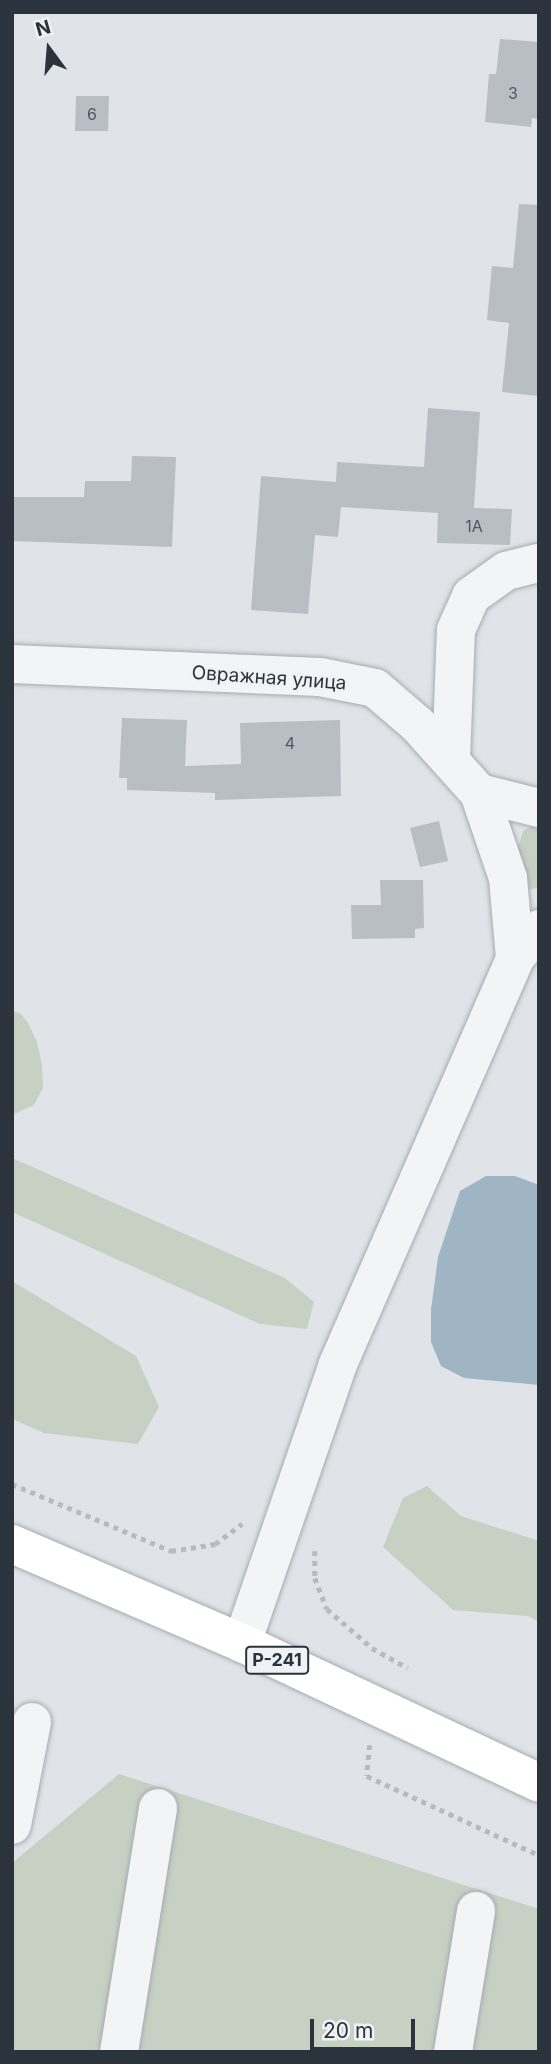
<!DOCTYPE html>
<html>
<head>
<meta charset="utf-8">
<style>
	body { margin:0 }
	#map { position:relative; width:551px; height:2064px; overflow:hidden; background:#e0e4e8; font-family:Inter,sans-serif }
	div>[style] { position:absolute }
	.green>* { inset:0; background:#c7d1c3 }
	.water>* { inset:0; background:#9fb5c4 }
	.building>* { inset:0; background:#b8bec4 }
	.path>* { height:4.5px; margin-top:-2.25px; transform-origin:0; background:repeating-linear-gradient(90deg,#b7babe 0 5px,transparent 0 10px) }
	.roads { filter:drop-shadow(0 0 2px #a6abb1) drop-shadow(0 0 2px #a6abb1) }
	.minor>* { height:38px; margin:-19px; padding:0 19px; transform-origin:19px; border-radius:19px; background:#f3f4f6 }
	.highway>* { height:38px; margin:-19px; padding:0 19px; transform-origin:19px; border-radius:19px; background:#fff }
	span { translate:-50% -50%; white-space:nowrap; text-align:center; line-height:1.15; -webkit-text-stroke:5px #f0f3f5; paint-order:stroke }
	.number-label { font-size:16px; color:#4e565f }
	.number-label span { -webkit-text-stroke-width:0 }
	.shield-label span { padding:2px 5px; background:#f0f3f5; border:2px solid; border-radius:5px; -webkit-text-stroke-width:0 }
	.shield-label { font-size:18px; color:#2b333d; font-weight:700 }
	.street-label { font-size:19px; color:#2b333d }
	.frame { position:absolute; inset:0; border:14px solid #2b333d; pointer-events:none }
	.north { position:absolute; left:14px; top:14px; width:70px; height:70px; -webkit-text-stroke:5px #f0f3f5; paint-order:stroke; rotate:344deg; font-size:19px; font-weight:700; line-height:28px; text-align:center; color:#2b333d }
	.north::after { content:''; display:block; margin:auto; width:24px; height:32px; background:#2b333d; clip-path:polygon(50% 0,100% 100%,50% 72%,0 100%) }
	.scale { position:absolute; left:310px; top:2019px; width:105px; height:32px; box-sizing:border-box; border:4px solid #2b333d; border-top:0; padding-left:9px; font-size:21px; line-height:24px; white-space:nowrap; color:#2b333d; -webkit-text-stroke:5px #f0f3f5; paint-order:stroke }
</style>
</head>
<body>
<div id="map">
	<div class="green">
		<div style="clip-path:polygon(539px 822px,539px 888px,528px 889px,525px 887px,518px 848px,523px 831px)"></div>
		<div style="clip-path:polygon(12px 1010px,21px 1014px,28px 1023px,37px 1042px,42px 1066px,43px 1088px,34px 1105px,12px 1115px)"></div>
		<div style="clip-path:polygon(12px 1158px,285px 1278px,314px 1302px,307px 1329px,260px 1324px,12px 1212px)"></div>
		<div style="clip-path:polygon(12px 1281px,136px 1356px,159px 1407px,138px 1444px,44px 1433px,12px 1419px)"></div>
		<div style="clip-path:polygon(427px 1486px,461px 1516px,539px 1541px,539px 1622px,528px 1616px,453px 1610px,383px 1547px,403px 1498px)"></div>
		<div style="clip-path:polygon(119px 1774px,539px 1909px,539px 2052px,12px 2052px,12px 1863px)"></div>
	</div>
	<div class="water">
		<div style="clip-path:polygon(486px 1176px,515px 1176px,539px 1185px,539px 1385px,464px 1378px,441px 1366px,431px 1342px,431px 1310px,438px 1257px,460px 1191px)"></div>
	</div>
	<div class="building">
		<div style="clip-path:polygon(500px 39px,539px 42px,539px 119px,532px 118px,531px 127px,485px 122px,489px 74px,496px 74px)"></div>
		<div style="clip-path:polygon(76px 96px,109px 96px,108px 131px,75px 131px)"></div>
		<div style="clip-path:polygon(519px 204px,539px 205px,539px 396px,502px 392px,509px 323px,487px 320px,492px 266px,513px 268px)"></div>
		<div style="clip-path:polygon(428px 408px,480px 412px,474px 508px,512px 509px,510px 545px,437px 543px,438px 513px,341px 507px,338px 537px,315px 535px,308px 614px,251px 610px,261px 476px,336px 482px,337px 462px,424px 467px)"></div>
		<div style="clip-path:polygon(132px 456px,176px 457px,172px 547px,12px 541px,12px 497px,84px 497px,85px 481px,131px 481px)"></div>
		<div style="clip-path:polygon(122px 718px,187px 720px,185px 766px,241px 764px,240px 723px,340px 720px,341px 796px,215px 800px,215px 793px,127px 790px,127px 778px,119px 778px)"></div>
		<div style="clip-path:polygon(439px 821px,448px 861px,420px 867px,410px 828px)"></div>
		<div style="clip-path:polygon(380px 880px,423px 880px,424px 928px,415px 929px,415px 938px,352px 939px,351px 905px,381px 905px)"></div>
	</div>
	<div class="path">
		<div style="left:12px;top:1484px;width:173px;rotate:22.8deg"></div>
		<div style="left:171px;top:1551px;width:45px;rotate:-9deg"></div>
		<div style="left:215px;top:1544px;width:34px;rotate:-37deg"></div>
		<div style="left:315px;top:1551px;width:27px;rotate:90deg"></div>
		<div style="left:315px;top:1578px;width:33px;rotate:69deg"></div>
		<div style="left:327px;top:1609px;width:60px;rotate:40.9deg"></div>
		<div style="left:372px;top:1648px;width:41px;rotate:29.1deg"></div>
		<div style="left:370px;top:1745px;width:31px;rotate:96deg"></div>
		<div style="left:367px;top:1776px;width:189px;rotate:24.7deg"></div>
	</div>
	<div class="roads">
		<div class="minor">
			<div style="left:12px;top:664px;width:308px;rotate:2.4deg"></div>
			<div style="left:320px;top:677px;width:56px;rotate:11.3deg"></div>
			<div style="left:375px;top:688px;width:57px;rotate:40.7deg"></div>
			<div style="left:418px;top:725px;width:91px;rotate:48.1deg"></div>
			<div style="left:479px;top:793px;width:90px;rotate:71.2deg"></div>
			<div style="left:508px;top:878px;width:80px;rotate:85deg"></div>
			<div style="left:451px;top:759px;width:129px;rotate:-87.8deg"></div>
			<div style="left:456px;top:630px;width:37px;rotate:-66deg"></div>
			<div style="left:471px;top:596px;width:43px;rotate:-35.5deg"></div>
			<div style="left:506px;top:571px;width:34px;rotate:-14deg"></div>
			<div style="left:479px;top:793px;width:62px;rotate:14deg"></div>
			<div style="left:242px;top:1643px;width:295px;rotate:-71deg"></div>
			<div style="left:338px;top:1364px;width:443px;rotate:-66.4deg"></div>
			<div style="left:515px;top:958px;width:38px;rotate:-50deg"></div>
			<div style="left:12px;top:1825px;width:105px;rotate:-79deg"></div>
			<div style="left:119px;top:2052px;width:247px;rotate:-80.9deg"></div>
			<div style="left:453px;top:2052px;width:143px;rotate:-80.7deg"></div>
		</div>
		<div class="highway">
			<div style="left:12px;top:1544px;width:250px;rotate:23.3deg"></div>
			<div style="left:242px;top:1643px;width:328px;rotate:25.2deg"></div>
		</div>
	</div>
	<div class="number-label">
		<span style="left:513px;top:93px">3</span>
		<span style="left:92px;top:114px">6</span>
		<span style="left:474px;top:526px">1А</span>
		<span style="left:290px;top:743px">4</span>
	</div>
	<div class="shield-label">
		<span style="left:277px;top:1660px">Р-241</span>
	</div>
	<div class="street-label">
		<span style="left:269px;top:678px;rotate:4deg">Овражная улица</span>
	</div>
	<div class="frame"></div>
	<div class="north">N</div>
	<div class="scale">20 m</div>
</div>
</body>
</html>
